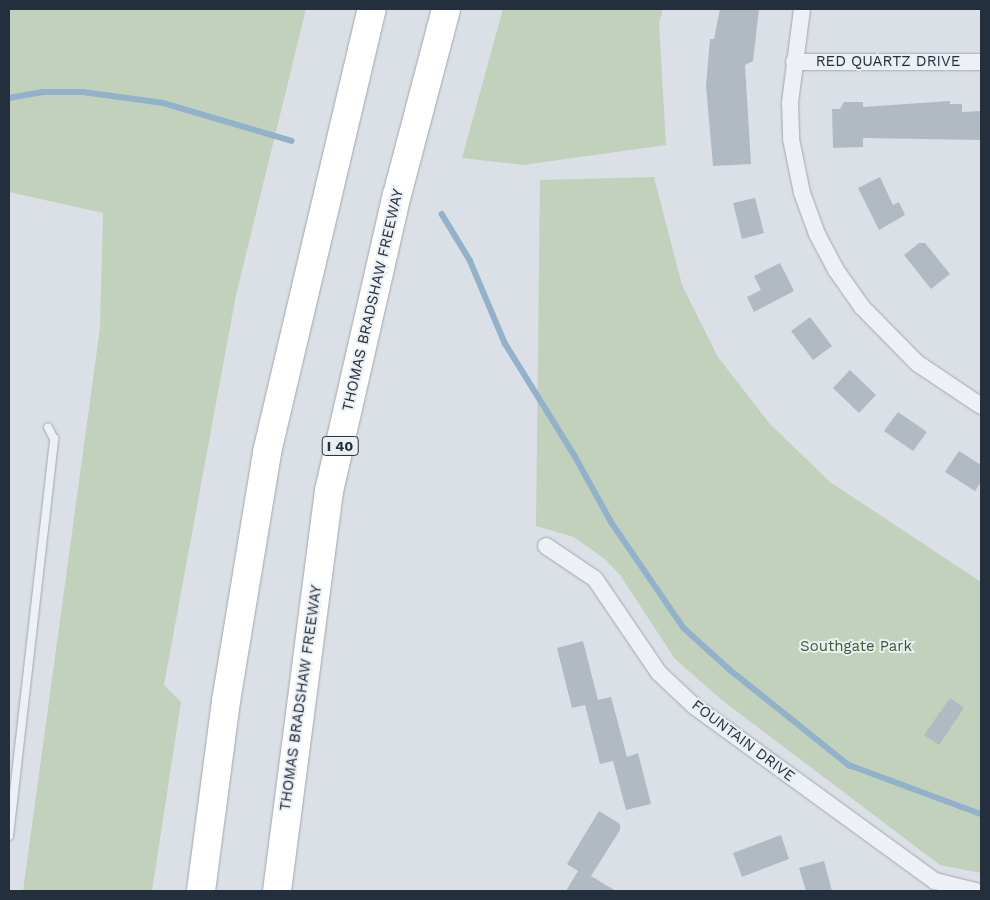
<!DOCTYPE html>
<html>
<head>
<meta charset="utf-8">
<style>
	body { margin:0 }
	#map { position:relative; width:990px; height:900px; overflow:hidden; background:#dae0e6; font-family:"Work Sans",sans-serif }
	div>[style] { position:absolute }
	.green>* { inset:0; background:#c2d1bb }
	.stream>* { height:5.5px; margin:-2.75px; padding:0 2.75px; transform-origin:2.75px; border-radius:2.75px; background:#92b1ca }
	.building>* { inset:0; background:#b1b9c3 }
	.roads { filter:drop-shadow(0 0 1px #a0a7b0) drop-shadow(0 0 1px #a0a7b0) }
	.lane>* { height:8px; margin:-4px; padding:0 4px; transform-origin:4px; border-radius:4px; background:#edf0f5 }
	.street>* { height:16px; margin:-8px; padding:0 8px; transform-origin:8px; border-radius:8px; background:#edf0f5 }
	.highway>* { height:28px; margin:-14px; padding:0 14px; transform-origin:14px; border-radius:14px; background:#fff }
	span { translate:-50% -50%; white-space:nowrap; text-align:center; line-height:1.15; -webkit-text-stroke:4px #eaeff4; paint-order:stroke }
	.shield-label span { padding:1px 4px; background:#eaeff4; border:1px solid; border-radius:4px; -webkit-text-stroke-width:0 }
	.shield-label { font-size:14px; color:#242f3d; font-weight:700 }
	.street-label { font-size:15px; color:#242f3d }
	.park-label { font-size:15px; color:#3b5a30 }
	.frame { position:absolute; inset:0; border:10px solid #242f3d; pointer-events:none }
</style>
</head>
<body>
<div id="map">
	<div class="green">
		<div style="clip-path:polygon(9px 9px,306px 9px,236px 295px,164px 685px,181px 702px,152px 891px,23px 891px,100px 328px,103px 213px,9px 192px)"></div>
		<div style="clip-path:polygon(503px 9px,663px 9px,659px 23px,666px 145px,523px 165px,462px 158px)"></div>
		<div style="clip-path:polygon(654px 177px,682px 285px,718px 357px,770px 424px,830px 482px,981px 582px,981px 873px,940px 865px,723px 701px,675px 659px,620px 575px,606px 560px,574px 537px,536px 526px,540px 180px)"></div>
	</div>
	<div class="stream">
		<div style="left:9px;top:98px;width:34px;rotate:-10deg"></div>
		<div style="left:42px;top:92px;width:41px"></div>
		<div style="left:83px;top:92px;width:81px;rotate:7.8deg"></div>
		<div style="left:163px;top:103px;width:134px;rotate:16.4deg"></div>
		<div style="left:442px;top:214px;width:54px;rotate:58.7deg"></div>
		<div style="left:470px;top:260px;width:90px;rotate:67.1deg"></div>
		<div style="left:505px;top:343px;width:133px;rotate:58.2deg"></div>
		<div style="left:575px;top:456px;width:77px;rotate:61.1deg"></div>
		<div style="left:612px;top:523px;width:127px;rotate:55.6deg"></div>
		<div style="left:684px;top:628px;width:61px;rotate:42.3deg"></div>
		<div style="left:729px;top:669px;width:154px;rotate:38.7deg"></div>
		<div style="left:849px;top:765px;width:141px;rotate:20.4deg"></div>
	</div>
	<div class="building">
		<div style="clip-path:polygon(720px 9px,759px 9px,753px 61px,745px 65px,751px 164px,713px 166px,706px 86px,710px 39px,714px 39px)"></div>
		<div style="clip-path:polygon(950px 101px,950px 104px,962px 104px,962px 112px,981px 111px,981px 140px,863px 138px,863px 147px,833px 148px,832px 109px,840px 109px,844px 102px,863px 102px,863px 107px)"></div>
		<div style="clip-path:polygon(880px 177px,893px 205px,899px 202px,905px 215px,879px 230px,858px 188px)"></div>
		<div style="clip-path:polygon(755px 198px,764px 233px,742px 239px,733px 203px)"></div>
		<div style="clip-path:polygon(919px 243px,925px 243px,950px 274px,931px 289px,904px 255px)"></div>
		<div style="clip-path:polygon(780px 263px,794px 291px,754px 312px,747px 297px,761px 290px,754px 276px)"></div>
		<div style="clip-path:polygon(810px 317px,832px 346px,813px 360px,791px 331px)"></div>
		<div style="clip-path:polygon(850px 370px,876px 395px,859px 413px,833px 388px)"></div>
		<div style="clip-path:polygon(898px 412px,927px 432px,913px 451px,884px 431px)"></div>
		<div style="clip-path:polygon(959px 451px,981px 465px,981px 482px,975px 491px,945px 472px)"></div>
		<div style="clip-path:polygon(583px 641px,598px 700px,611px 697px,627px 757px,638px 753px,651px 804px,626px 810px,613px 761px,600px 764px,585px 705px,572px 708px,557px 648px)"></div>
		<div style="clip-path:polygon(950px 698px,964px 708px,939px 745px,924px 735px)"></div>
		<div style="clip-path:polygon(599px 811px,620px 824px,620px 830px,591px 876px,616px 891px,566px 891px,578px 871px,567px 864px)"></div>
		<div style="clip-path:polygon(781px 835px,789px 859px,742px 877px,733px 853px)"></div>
		<div style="clip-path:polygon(824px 861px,832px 891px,806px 891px,799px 868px)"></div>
	</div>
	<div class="roads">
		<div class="lane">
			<div style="left:9px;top:836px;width:400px;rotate:-83.5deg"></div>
			<div style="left:54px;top:439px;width:13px;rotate:-117deg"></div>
		</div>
		<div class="street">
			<div style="left:802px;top:9px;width:95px;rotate:97.3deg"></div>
			<div style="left:790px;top:103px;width:36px;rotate:88deg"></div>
			<div style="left:791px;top:139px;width:55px;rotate:78.5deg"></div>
			<div style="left:802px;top:193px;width:44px;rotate:69.9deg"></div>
			<div style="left:817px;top:234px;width:41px;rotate:62.2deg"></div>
			<div style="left:836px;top:270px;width:45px;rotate:54.9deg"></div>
			<div style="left:862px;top:307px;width:78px;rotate:45.5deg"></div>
			<div style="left:917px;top:363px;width:77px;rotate:33.9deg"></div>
			<div style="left:794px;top:62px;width:187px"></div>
			<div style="left:546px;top:546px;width:59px;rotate:34deg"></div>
			<div style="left:595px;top:579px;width:114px;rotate:55.8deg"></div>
			<div style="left:659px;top:673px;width:48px;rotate:43.3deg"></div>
			<div style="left:694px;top:706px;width:298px;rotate:36deg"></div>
			<div style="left:935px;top:881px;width:42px;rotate:13.7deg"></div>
		</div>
		<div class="highway">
			<div style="left:201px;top:891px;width:192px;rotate:-82.5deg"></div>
			<div style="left:226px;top:701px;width:252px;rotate:-80.6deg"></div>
			<div style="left:267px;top:452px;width:455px;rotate:-76.7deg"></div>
			<div style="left:277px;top:891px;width:403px;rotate:-82.6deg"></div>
			<div style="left:329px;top:491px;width:304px;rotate:-77.1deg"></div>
			<div style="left:397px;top:195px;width:192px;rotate:-75.2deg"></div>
		</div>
	</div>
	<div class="shield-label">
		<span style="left:340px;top:446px">I 40</span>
	</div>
	<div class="street-label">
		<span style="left:888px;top:62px">RED QUARTZ DRIVE</span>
		<span style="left:373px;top:300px;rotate:-77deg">THOMAS BRADSHAW FREEWAY</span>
		<span style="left:301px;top:698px;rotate:-82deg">THOMAS BRADSHAW FREEWAY</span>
		<span style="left:743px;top:741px;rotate:37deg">FOUNTAIN DRIVE</span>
	</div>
	<div class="park-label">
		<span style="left:856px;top:647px">Southgate Park</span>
	</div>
	<div class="frame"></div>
</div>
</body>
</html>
